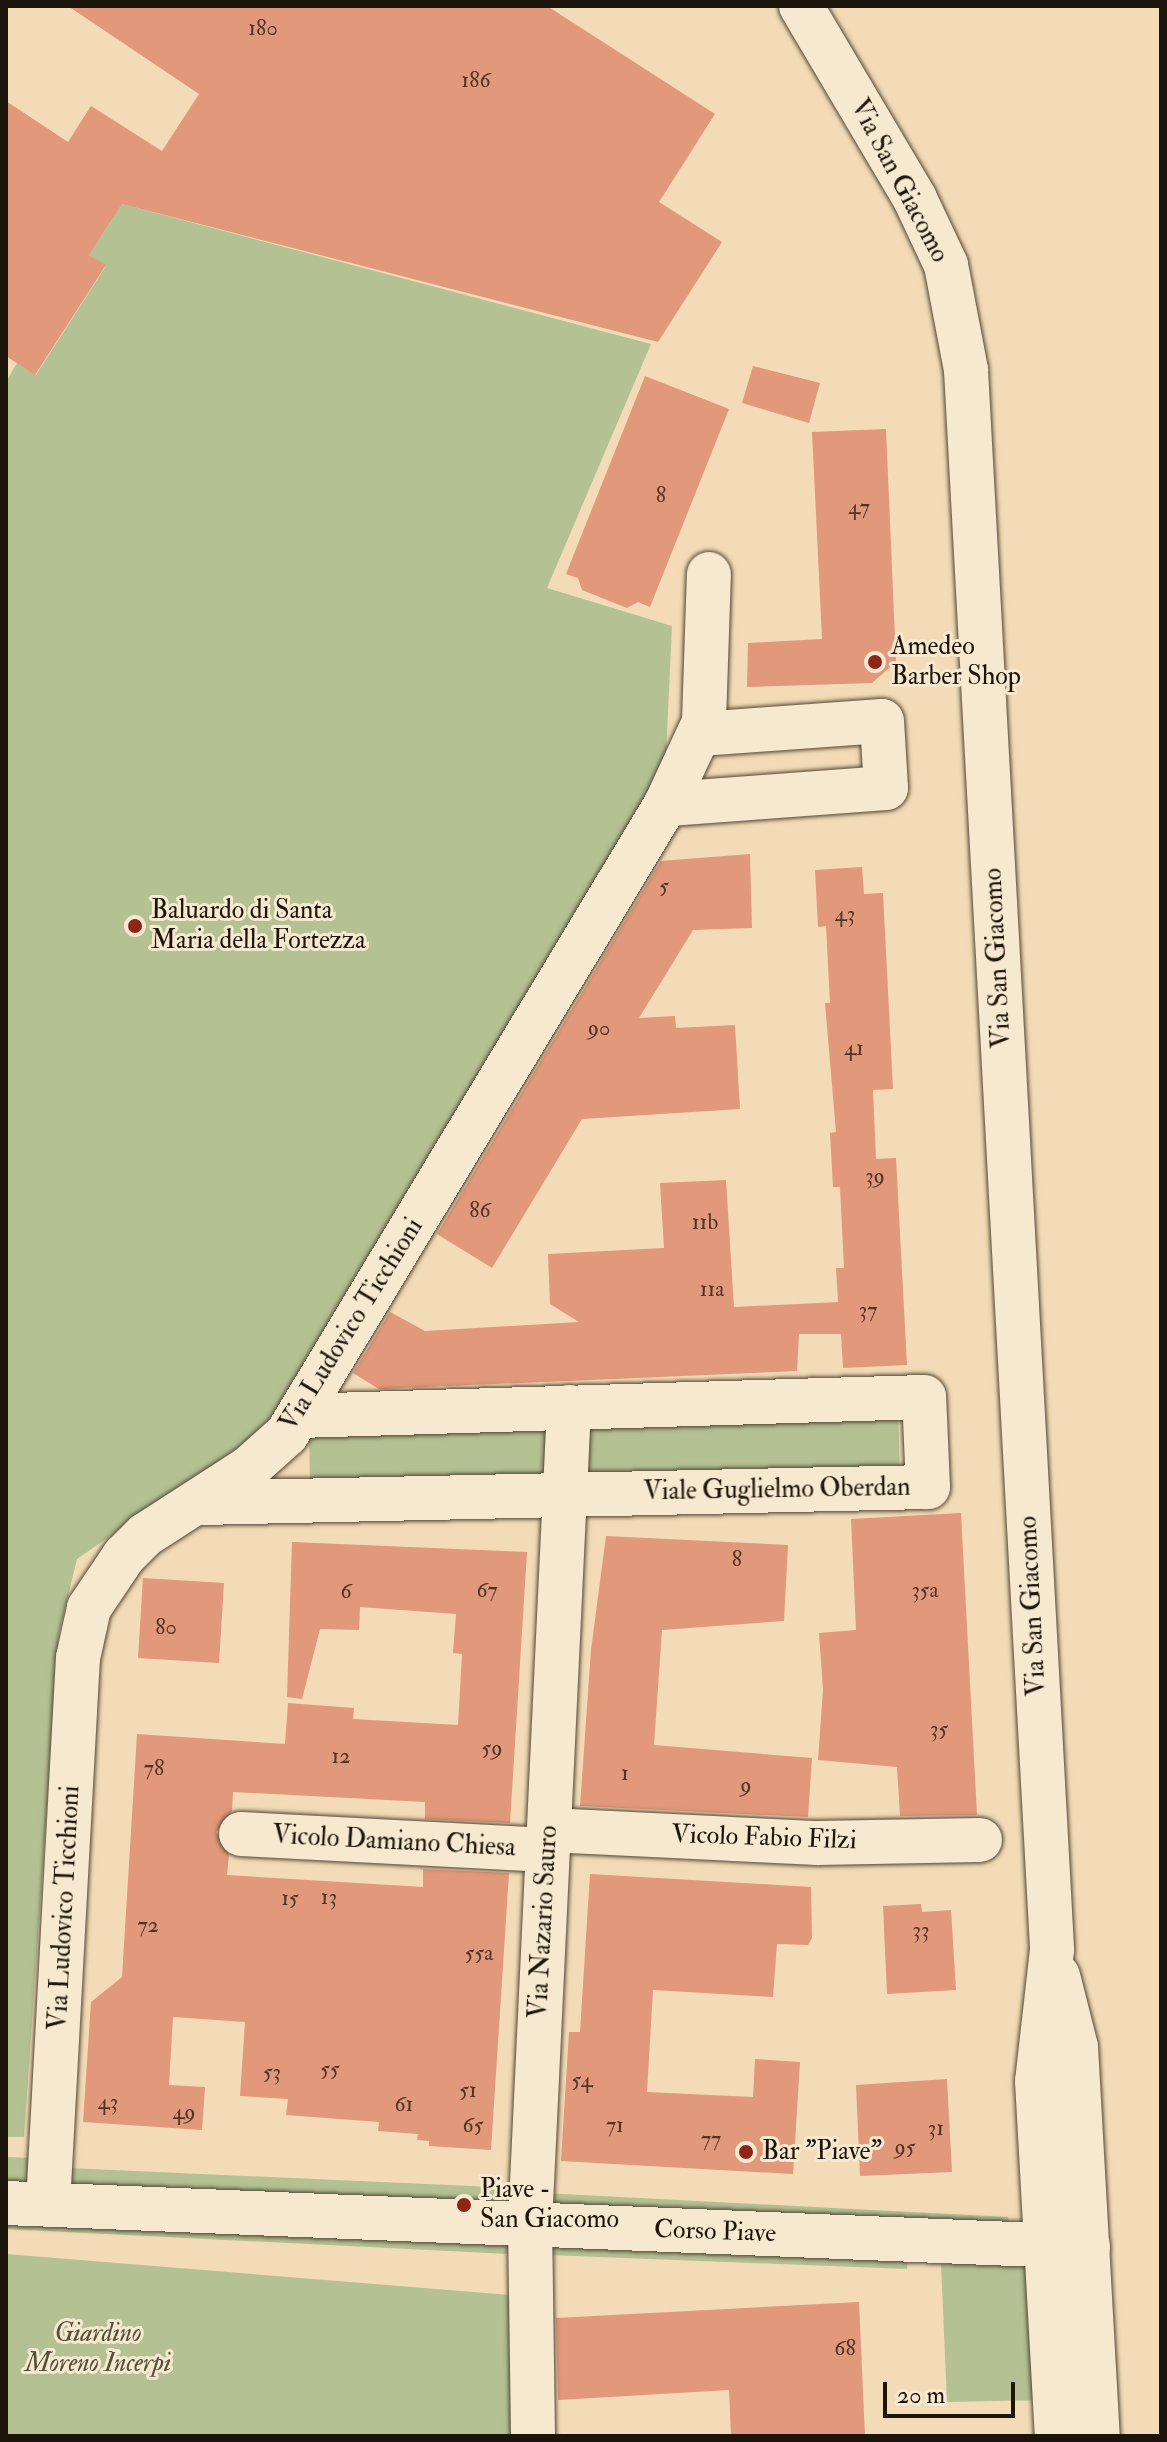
<!DOCTYPE html>
<html>
<head>
<meta charset="utf-8">
<style>
	body { margin:0 }
	#map { position:relative; width:1167px; height:2442px; overflow:hidden; background:#f2dbb6; font-family:"IM FELL Double Pica",serif }
	div>[style] { position:absolute }
	.green>* { inset:0; background:#b4c193 }
	.building>* { inset:0; background:#e2987a }
	.roads { filter:drop-shadow(0 0 2px #524636) drop-shadow(0 0 2px #524636) }
	.minor>* { height:44px; margin:-22px; padding:0 22px; transform-origin:22px; border-radius:22px; background:#f7e8d0 }
	.dots>* { width:22px; height:22px; translate:-50% -50%; box-sizing:border-box; border:4px solid #f7e8d0; border-radius:50% }
	span { translate:-50% -50%; white-space:nowrap; text-align:center; line-height:1.15; -webkit-text-stroke:6px #f7e8d0; paint-order:stroke }
	.number-label { font-size:22px; color:#4e3627 }
	.number-label span { -webkit-text-stroke-width:0 }
	.street-label { font-size:26px; color:#1c150b }
	.poi-label { font-size:26px; color:#1c150b }
	.left { translate:0 -50%; text-align:left }
	.park-label { font-size:26px; color:#51513b; font-style:italic }
	.frame { position:absolute; inset:0; border:8px solid #1c150b; pointer-events:none }
	.scale { position:absolute; left:883px; top:2382px; width:132px; height:36px; box-sizing:border-box; border:4px solid #1c150b; border-top:0; padding-left:10px; font-size:24px; line-height:28px; white-space:nowrap; color:#1c150b; -webkit-text-stroke:6px #f7e8d0; paint-order:stroke }
</style>
</head>
<body>
<div id="map">
	<div class="green">
		<div style="clip-path:polygon(122px 204px,651px 344px,547px 588px,672px 626px,665px 777px,282px 1417px,77px 1559px,59px 1633px,24px 2137px,6px 2137px,6px 382px,17px 363px,36px 375px,106px 266px,89px 255px)"></div>
		<div style="clip-path:polygon(898px 1410px,900px 1476px,589px 1484px,588px 1417px)"></div>
		<div style="clip-path:polygon(548px 1423px,550px 1485px,310px 1491px,309px 1430px)"></div>
		<div style="clip-path:polygon(6px 2157px,35px 2158px,32px 2189px,6px 2189px)"></div>
		<div style="clip-path:polygon(68px 2168px,513px 2188px,512px 2208px,67px 2187px)"></div>
		<div style="clip-path:polygon(544px 2193px,1008px 2217px,1012px 2235px,542px 2211px)"></div>
		<div style="clip-path:polygon(6px 2212px,510px 2236px,509px 2254px,6px 2229px)"></div>
		<div style="clip-path:polygon(550px 2237px,908px 2250px,907px 2269px,549px 2255px)"></div>
		<div style="clip-path:polygon(6px 2254px,510px 2295px,518px 2436px,6px 2436px)"></div>
		<div style="clip-path:polygon(1040px 2259px,1049px 2400px,947px 2402px,941px 2264px)"></div>
	</div>
	<div class="building">
		<div style="clip-path:polygon(68px 6px,547px 6px,715px 114px,659px 202px,722px 242px,658px 342px,122px 204px,89px 255px,106px 265px,35px 375px,6px 356px,6px 101px,68px 142px,91px 106px,162px 151px,199px 94px)"></div>
		<div style="clip-path:polygon(753px 366px,820px 383px,809px 423px,742px 403px)"></div>
		<div style="clip-path:polygon(645px 376px,729px 409px,650px 607px,638px 602px,627px 608px,582px 590px,578px 578px,566px 574px)"></div>
		<div style="clip-path:polygon(886px 429px,896px 662px,872px 683px,747px 687px,748px 643px,822px 639px,812px 432px)"></div>
		<div style="clip-path:polygon(750px 854px,752px 928px,693px 930px,639px 1018px,675px 1016px,676px 1028px,735px 1025px,740px 1109px,582px 1119px,492px 1268px,437px 1234px,661px 861px)"></div>
		<div style="clip-path:polygon(862px 867px,864px 894px,883px 893px,893px 1089px,873px 1090px,876px 1159px,896px 1158px,907px 1365px,843px 1368px,841px 1334px,799px 1334px,797px 1371px,379px 1389px,353px 1373px,390px 1312px,425px 1331px,579px 1322px,550px 1304px,548px 1254px,664px 1248px,660px 1183px,726px 1180px,734px 1307px,838px 1302px,836px 1268px,844px 1268px,840px 1187px,833px 1187px,830px 1133px,836px 1132px,825px 1003px,830px 1003px,826px 926px,818px 927px,815px 870px)"></div>
		<div style="clip-path:polygon(961px 1513px,977px 1815px,900px 1816px,897px 1767px,818px 1760px,823px 1690px,819px 1633px,856px 1630px,851px 1519px)"></div>
		<div style="clip-path:polygon(606px 1536px,788px 1545px,784px 1621px,662px 1630px,654px 1745px,812px 1758px,808px 1817px,580px 1806px,591px 1650px)"></div>
		<div style="clip-path:polygon(292px 1542px,527px 1552px,510px 1823px,425px 1819px,425px 1802px,233px 1792px,232px 1811px,216px 1832px,229px 1855px,227px 1875px,423px 1887px,423px 1869px,509px 1873px,491px 2150px,429px 2146px,429px 2141px,417px 2140px,418px 2134px,378px 2131px,379px 2122px,286px 2115px,288px 2099px,240px 2096px,245px 2022px,173px 2017px,169px 2085px,205px 2087px,202px 2130px,83px 2122px,91px 2002px,122px 1977px,137px 1734px,285px 1744px,288px 1703px,354px 1708px,353px 1719px,458px 1725px,462px 1654px,453px 1653px,456px 1614px,360px 1607px,359px 1630px,320px 1629px,302px 1699px,287px 1697px)"></div>
		<div style="clip-path:polygon(143px 1578px,224px 1583px,219px 1663px,138px 1658px)"></div>
		<div style="clip-path:polygon(590px 1874px,811px 1887px,812px 1938px,808px 1945px,777px 1944px,773px 1997px,653px 1990px,647px 2092px,753px 2097px,755px 2059px,800px 2062px,793px 2174px,561px 2161px,569px 2032px,580px 2032px)"></div>
		<div style="clip-path:polygon(921px 1904px,922px 1912px,951px 1910px,956px 1990px,887px 1994px,883px 1906px)"></div>
		<div style="clip-path:polygon(947px 2079px,952px 2172px,860px 2176px,856px 2085px)"></div>
		<div style="clip-path:polygon(859px 2302px,865px 2436px,731px 2436px,729px 2390px,558px 2400px,556px 2318px)"></div>
	</div>
	<div class="roads">
		<div class="minor">
			<div style="left:801px;top:6px;width:224px;rotate:59.4deg"></div>
			<div style="left:915px;top:199px;width:73px;rotate:64.8deg"></div>
			<div style="left:946px;top:265px;width:107px;rotate:79.2deg"></div>
			<div style="left:966px;top:370px;width:1582px;rotate:86.88deg"></div>
			<div style="left:1052px;top:1950px;width:132px;rotate:96.5deg"></div>
			<div style="left:1037px;top:2081px;width:356px;rotate:86.8deg"></div>
			<div style="left:700px;top:734px;width:182px;rotate:-4.1deg"></div>
			<div style="left:882px;top:721px;width:67px;rotate:86.6deg"></div>
			<div style="left:886px;top:788px;width:221px;rotate:175.8deg"></div>
			<div style="left:666px;top:804px;width:90px;rotate:-65.1deg"></div>
			<div style="left:704px;top:722px;width:148px;rotate:-88.1deg"></div>
			<div style="left:200px;top:1503px;width:728px;rotate:-1.26deg"></div>
			<div style="left:928px;top:1487px;width:90px;rotate:-92.5deg"></div>
			<div style="left:924px;top:1397px;width:624px;rotate:178.26deg"></div>
			<div style="left:549px;top:1830px;width:269px;rotate:2.8deg"></div>
			<div style="left:818px;top:1843px;width:162px;rotate:-1.1deg"></div>
			<div style="left:241px;top:1834px;width:307px;rotate:3deg"></div>
			<div style="left:1058px;top:1976px;width:73px;rotate:75.8deg"></div>
			<div style="left:1076px;top:2047px;width:390px;rotate:86.8deg"></div>
			<div style="left:6px;top:2203px;width:1083px;rotate:2.33deg"></div>
			<div style="left:48px;top:2204px;width:547px;rotate:-86.86deg"></div>
			<div style="left:78px;top:1658px;width:51px;rotate:-77.6deg"></div>
			<div style="left:89px;top:1608px;width:63px;rotate:-56.1deg"></div>
			<div style="left:124px;top:1556px;width:30px;rotate:-45deg"></div>
			<div style="left:145px;top:1535px;width:124px;rotate:-32.8deg"></div>
			<div style="left:249px;top:1468px;width:51px;rotate:-41.8deg"></div>
			<div style="left:287px;top:1434px;width:735px;rotate:-58.97deg"></div>
			<div style="left:533px;top:2436px;width:211px;rotate:-90.8deg"></div>
			<div style="left:530px;top:2225px;width:819px;rotate:-87.27deg"></div>
		</div>
	</div>
	<div class="dots">
		<div style="left:875px;top:662px;background:#8f2418"></div>
		<div style="left:135px;top:926px;background:#8f2418"></div>
		<div style="left:746px;top:2152px;background:#8f2418"></div>
		<div style="left:464px;top:2205px;background:#8f2418"></div>
	</div>
	<div class="number-label">
		<span style="left:263px;top:29px">180</span>
		<span style="left:476px;top:81px">186</span>
		<span style="left:661px;top:496px">8</span>
		<span style="left:859px;top:508px">47</span>
		<span style="left:664px;top:887px">5</span>
		<span style="left:845px;top:915px">43</span>
		<span style="left:599px;top:1029px">90</span>
		<span style="left:854px;top:1049px">41</span>
		<span style="left:875px;top:1177px">39</span>
		<span style="left:480px;top:1211px">86</span>
		<span style="left:705px;top:1223px">11b</span>
		<span style="left:712px;top:1290px">11a</span>
		<span style="left:868px;top:1311px">37</span>
		<span style="left:737px;top:1560px">8</span>
		<span style="left:487px;top:1591px">67</span>
		<span style="left:925px;top:1591px">35a</span>
		<span style="left:346px;top:1592px">6</span>
		<span style="left:166px;top:1628px">80</span>
		<span style="left:939px;top:1730px">35</span>
		<span style="left:492px;top:1749px">59</span>
		<span style="left:341px;top:1757px">12</span>
		<span style="left:154px;top:1769px">78</span>
		<span style="left:625px;top:1774px">1</span>
		<span style="left:746px;top:1786px">9</span>
		<span style="left:329px;top:1898px">13</span>
		<span style="left:290px;top:1899px">15</span>
		<span style="left:148px;top:1926px">72</span>
		<span style="left:921px;top:1931px">33</span>
		<span style="left:479px;top:1954px">55a</span>
		<span style="left:330px;top:2070px">55</span>
		<span style="left:272px;top:2073px">53</span>
		<span style="left:582px;top:2081px">54</span>
		<span style="left:468px;top:2091px">51</span>
		<span style="left:108px;top:2103px">43</span>
		<span style="left:404px;top:2105px">61</span>
		<span style="left:184px;top:2113px">49</span>
		<span style="left:473px;top:2126px">65</span>
		<span style="left:615px;top:2126px">71</span>
		<span style="left:936px;top:2129px">31</span>
		<span style="left:711px;top:2140px">77</span>
		<span style="left:905px;top:2148px">95</span>
		<span style="left:845px;top:2349px">68</span>
	</div>
	<div class="street-label">
		<span style="left:899px;top:181px;rotate:62deg">Via San Giacomo</span>
		<span style="left:998px;top:958px;rotate:-93deg">Via San Giacomo</span>
		<span style="left:352px;top:1325px;rotate:-58deg">Via Ludovico Ticchioni</span>
		<span style="left:777px;top:1490px;rotate:-1deg">Viale Guglielmo Oberdan</span>
		<span style="left:1033px;top:1606px;rotate:-93deg">Via San Giacomo</span>
		<span style="left:764px;top:1838px;rotate:2deg">Vicolo Fabio Filzi</span>
		<span style="left:394px;top:1842px;rotate:3deg">Vicolo Damiano Chiesa</span>
		<span style="left:65px;top:1908px;rotate:-87deg">Via Ludovico Ticchioni</span>
		<span style="left:544px;top:1922px;rotate:-87deg">Via Nazario Sauro</span>
		<span style="left:715px;top:2232px;rotate:2deg">Corso Piave</span>
	</div>
	<div class="poi-label">
		<span class="left" style="left:891px;top:662px">Amedeo<br>Barber Shop</span>
		<span class="left" style="left:151px;top:926px">Baluardo di Santa<br>Maria della Fortezza</span>
		<span class="left" style="left:762px;top:2152px">Bar "Piave"</span>
		<span class="left" style="left:480px;top:2205px">Piave -<br>San Giacomo</span>
	</div>
	<div class="park-label">
		<span style="left:98px;top:2349px">Giardino<br>Moreno Incerpi</span>
	</div>
	<div class="frame"></div>
	<div class="scale">20 m</div>
</div>
</body>
</html>
